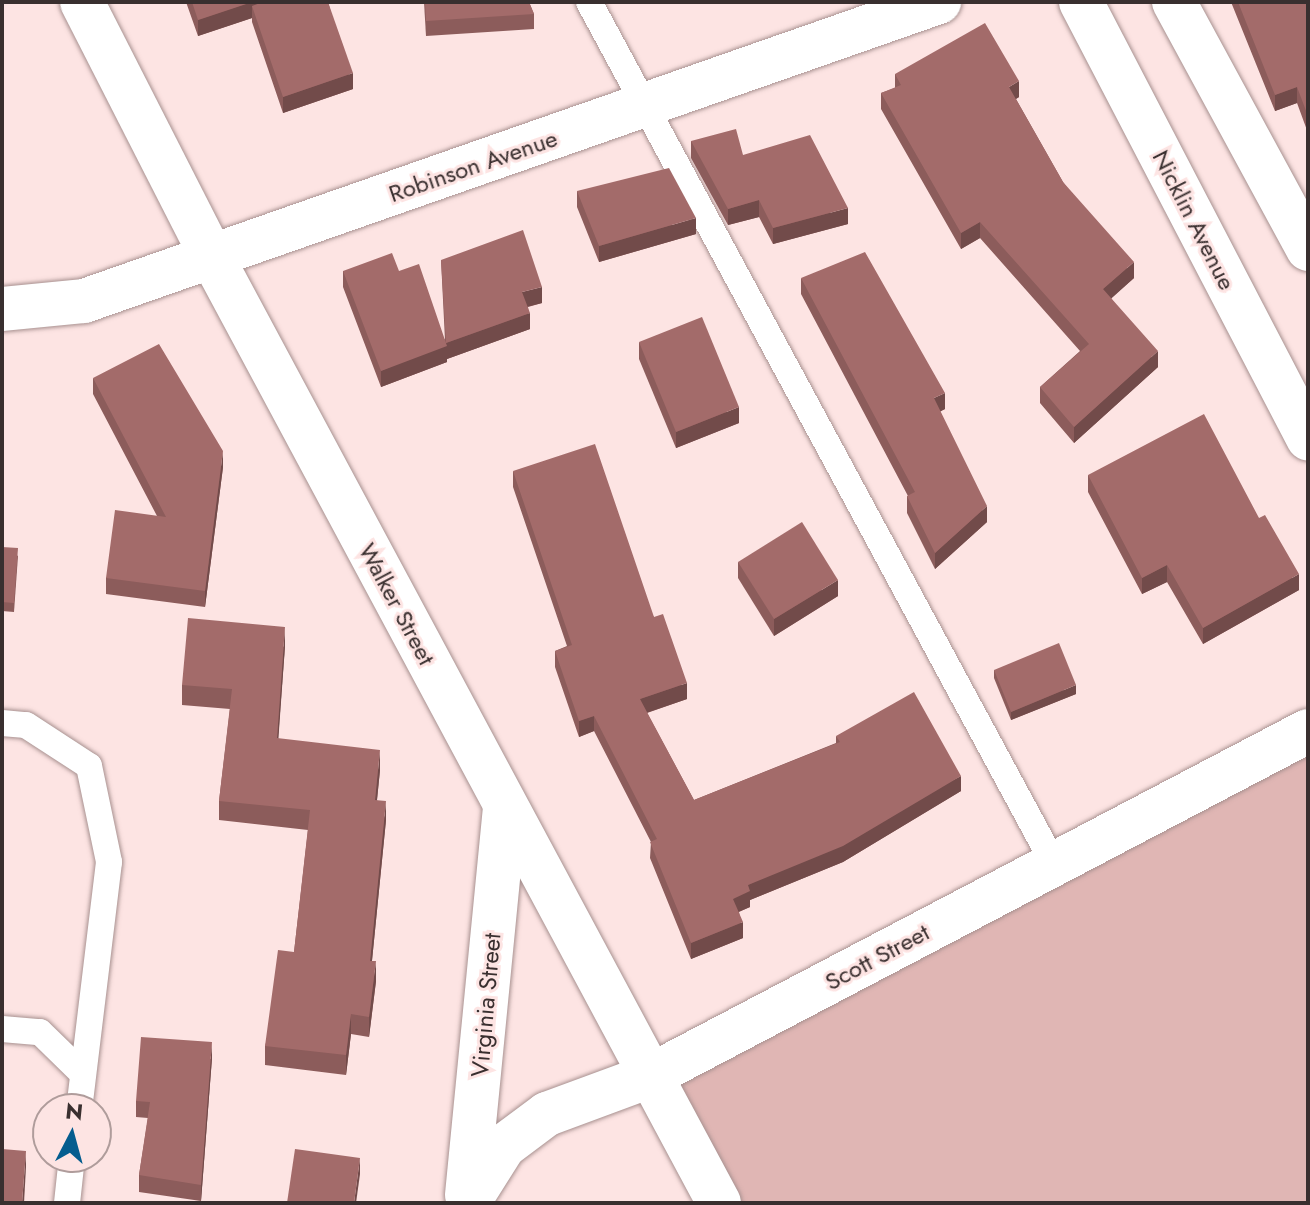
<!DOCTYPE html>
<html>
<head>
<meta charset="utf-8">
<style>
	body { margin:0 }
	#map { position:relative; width:1310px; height:1205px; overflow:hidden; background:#fde4e3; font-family:Jost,sans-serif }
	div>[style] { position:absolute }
	.green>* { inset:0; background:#e0b6b4 }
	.roads { filter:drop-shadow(0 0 2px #a89190) drop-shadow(0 0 2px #a89190) }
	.service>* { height:26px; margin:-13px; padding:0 13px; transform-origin:13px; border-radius:13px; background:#fff }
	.minor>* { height:44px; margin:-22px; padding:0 22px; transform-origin:22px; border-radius:22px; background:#fff }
	.wall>* { inset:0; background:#8c5c5b }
	.shaded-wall>* { inset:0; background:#724b4a }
	.building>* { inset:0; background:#a36b6a }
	span { translate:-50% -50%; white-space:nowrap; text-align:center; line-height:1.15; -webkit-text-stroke:6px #fde4e3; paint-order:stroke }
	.street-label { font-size:24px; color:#392f2f }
	.frame { position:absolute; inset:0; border:4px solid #392f2f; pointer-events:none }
	.north { position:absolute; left:32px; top:1093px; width:80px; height:80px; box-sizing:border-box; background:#fde4e3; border:2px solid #af9c9b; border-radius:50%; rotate:6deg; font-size:22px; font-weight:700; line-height:32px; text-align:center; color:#392f2f }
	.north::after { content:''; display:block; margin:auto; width:28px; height:36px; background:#045d8f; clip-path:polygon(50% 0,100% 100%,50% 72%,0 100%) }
</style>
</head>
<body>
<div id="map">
	<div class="green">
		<div style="clip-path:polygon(1308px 731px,1308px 1203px,719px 1203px,650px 1076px)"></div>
	</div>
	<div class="roads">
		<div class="service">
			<div style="left:589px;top:2px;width:979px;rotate:61.66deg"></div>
			<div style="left:2px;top:723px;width:24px;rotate:5deg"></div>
			<div style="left:26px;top:725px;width:75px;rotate:33.1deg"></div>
			<div style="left:89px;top:766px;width:98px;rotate:78.2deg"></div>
			<div style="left:109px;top:862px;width:249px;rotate:96.9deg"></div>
			<div style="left:2px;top:1029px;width:38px;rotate:5deg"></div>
			<div style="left:40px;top:1032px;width:60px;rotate:44.3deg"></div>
			<div style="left:67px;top:1203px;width:46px;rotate:-83.8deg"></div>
		</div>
		<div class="minor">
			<div style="left:82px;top:2px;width:286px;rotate:63deg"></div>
			<div style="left:212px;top:257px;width:1073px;rotate:61.81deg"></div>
			<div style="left:1081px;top:2px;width:492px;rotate:62.5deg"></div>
			<div style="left:1174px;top:2px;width:281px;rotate:61.5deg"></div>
			<div style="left:2px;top:309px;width:82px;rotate:-5.6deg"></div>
			<div style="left:84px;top:301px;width:906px;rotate:-19.28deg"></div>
			<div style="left:467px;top:1195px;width:390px;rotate:-84.4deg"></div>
			<div style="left:468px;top:1203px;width:67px;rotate:-57.7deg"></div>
			<div style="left:504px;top:1146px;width:54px;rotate:-36.7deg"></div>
			<div style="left:547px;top:1114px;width:110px;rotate:-20.3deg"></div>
			<div style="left:650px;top:1076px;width:743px;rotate:-27.67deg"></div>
		</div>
	</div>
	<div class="wall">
		<div style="clip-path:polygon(186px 2px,328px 2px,353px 89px,283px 113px,252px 22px,252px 18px,198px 36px)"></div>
		<div style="clip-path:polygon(424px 2px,529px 2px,534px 14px,534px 29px,426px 36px)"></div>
		<div style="clip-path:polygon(1231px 2px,1308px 2px,1308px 133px,1297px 103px,1275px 111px)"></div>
		<div style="clip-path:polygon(895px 74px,1019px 97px,1016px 99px,1063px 182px,1134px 278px,1111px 298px,1158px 367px,1074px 443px,1040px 403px,1040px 387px,1080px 351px,980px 238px,961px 249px,881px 109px,881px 93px,895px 88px)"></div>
		<div style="clip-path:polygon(691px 141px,743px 155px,848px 224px,773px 244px,759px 217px,728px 225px,691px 158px)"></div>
		<div style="clip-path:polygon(577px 191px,696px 234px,599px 262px,577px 207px)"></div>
		<div style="clip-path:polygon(441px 260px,542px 303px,528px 307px,530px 329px,447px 359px,447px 362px,381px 387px,343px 287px,343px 271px,399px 271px,445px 340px)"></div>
		<div style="clip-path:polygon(801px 278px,945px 409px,940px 411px,987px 522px,935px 569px,907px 513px,907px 496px,908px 496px,801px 294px)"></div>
		<div style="clip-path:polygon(639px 342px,739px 423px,676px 448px,639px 359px)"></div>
		<div style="clip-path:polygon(93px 378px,223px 467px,205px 607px,106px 594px,106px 578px,157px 516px,93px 394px)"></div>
		<div style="clip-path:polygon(513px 471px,654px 617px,687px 699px,647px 713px,694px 800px,836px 743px,836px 736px,961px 791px,843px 862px,750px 900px,750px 907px,739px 912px,743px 938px,691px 959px,650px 858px,651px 842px,594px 731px,579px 737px,555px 667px,555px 651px,567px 646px,513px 487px)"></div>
		<div style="clip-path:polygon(1088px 475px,1259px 518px,1299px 590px,1203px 644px,1167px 582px,1142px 594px,1088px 492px)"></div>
		<div style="clip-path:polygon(2px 547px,18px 556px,14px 612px,2px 611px)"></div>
		<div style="clip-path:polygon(738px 562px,838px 596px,774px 636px,738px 578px)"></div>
		<div style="clip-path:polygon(285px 646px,278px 739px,380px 770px,377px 800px,386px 820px,372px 961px,376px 981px,369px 1037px,351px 1034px,346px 1075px,265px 1065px,265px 1046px,294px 952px,308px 830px,219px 820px,219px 801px,230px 709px,182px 705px,182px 685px)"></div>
		<div style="clip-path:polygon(994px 670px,1076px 694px,1011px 720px,994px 678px)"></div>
		<div style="clip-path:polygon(212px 1058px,201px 1201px,139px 1192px,139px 1175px,148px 1118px,136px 1117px,136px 1101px)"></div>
	</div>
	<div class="shaded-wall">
		<div style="clip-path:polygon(252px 2px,278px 2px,252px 6px,252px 18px,198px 36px,198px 20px)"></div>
		<div style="clip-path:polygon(353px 73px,353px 89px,283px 113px,283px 97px)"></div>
		<div style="clip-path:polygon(1019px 81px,1019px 97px,1009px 103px,1009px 87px)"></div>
		<div style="clip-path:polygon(1297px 87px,1297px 103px,1275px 111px,1275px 95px)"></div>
		<div style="clip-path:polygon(759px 200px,759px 217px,728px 225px,728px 209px)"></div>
		<div style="clip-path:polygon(848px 208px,848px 224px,773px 244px,773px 228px)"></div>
		<div style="clip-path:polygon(696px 218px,696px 234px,599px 262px,599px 246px)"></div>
		<div style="clip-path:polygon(980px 222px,980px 238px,961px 249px,961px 233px)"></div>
		<div style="clip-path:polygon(1134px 262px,1134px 278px,1103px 306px,1103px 289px)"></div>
		<div style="clip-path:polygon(542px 287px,542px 303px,522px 308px,522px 292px)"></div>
		<div style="clip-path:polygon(530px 313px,530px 329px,447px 359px,447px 362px,381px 387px,381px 371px,446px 343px)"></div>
		<div style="clip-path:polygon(1158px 351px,1158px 367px,1074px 443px,1074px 427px)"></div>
		<div style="clip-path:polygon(945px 393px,945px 409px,934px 415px,934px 398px)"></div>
		<div style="clip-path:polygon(739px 407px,739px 423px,676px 448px,676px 432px)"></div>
		<div style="clip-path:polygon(223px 451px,223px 467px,205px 607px,205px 591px)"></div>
		<div style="clip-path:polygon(987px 506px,987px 522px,935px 569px,935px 553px)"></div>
		<div style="clip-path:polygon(1167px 565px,1167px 582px,1142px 594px,1142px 578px)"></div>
		<div style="clip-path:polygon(1299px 574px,1299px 590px,1203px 644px,1203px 628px)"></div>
		<div style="clip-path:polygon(838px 580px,838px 596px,774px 636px,774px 619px)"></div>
		<div style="clip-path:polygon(285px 627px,285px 646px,277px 758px,277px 738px)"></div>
		<div style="clip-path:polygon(687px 683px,687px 699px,640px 715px,640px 699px)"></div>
		<div style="clip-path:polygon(1076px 685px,1076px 694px,1011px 720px,1011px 712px)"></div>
		<div style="clip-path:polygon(594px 716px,594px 731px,579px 737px,579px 721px)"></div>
		<div style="clip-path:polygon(380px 750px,380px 770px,375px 819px,375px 800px)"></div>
		<div style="clip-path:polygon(961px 776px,961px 791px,843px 862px,750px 900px,750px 907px,733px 914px,733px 899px,748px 885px)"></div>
		<div style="clip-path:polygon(386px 801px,386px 820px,370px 980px,370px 961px)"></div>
		<div style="clip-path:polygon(743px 922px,743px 938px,691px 959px,691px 943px)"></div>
		<div style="clip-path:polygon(376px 961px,376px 981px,369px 1037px,369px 1017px)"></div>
		<div style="clip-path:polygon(351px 1014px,351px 1034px,346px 1075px,346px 1055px)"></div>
		<div style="clip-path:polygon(212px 1042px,212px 1058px,201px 1201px,201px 1185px)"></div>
		<div style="clip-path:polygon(26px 1151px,26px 1167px,24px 1203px,22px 1203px)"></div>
		<div style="clip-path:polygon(360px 1158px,360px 1174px,356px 1203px,354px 1203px)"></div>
	</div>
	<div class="building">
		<div style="clip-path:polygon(192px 2px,252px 2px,198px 20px)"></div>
		<div style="clip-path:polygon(263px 2px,328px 2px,353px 73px,283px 97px,252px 6px)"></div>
		<div style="clip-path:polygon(425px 2px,529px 2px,534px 14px,426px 21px)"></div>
		<div style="clip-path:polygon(1238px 2px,1308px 2px,1308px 116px,1297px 87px,1275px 95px)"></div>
		<div style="clip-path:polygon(985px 23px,1019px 81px,1009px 87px,1063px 182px,1134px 262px,1103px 289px,1158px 351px,1074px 427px,1040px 387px,1089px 344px,980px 222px,961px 233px,881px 93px,901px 85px,895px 74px)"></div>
		<div style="clip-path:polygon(736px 129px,743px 155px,810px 135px,848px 208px,773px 228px,759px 200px,728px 209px,691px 141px)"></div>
		<div style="clip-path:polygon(669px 168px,696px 218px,599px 246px,577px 191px)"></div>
		<div style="clip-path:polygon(523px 230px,542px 287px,522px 292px,530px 313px,446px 343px,441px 260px)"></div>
		<div style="clip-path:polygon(865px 252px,945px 393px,934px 398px,987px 506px,935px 553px,907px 496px,915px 492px,801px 278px)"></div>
		<div style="clip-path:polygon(392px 253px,399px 271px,419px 264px,447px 346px,381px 371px,343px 271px)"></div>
		<div style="clip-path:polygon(702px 317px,739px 407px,676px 432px,639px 342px)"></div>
		<div style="clip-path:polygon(159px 344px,223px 451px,205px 591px,106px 578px,115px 510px,166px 517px,93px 378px)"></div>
		<div style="clip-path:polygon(1204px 414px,1259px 518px,1265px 515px,1299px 574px,1203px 628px,1167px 565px,1142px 578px,1088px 475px)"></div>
		<div style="clip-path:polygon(595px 444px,654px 617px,663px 614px,687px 683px,640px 699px,694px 800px,840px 742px,836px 736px,914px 692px,961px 776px,843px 846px,748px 885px,750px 891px,733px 899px,743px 922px,691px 943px,650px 842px,657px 839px,594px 716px,579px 721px,555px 651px,572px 645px,513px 471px)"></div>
		<div style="clip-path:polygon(802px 522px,838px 580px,774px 619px,738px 562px)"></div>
		<div style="clip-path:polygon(2px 547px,18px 548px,14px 603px,2px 602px)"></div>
		<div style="clip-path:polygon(188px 618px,285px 627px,277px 738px,380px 750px,375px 800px,386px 801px,370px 961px,376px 961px,369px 1017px,351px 1014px,346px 1055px,265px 1046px,278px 950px,294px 952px,310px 810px,219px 801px,232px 689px,182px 685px)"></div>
		<div style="clip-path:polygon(1059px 643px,1076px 685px,1011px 712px,994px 670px)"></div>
		<div style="clip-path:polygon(141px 1037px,212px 1042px,201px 1185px,139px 1175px,150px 1102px,136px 1101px)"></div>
		<div style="clip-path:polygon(2px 1149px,26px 1151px,22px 1203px,2px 1203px)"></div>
		<div style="clip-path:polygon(295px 1149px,360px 1158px,354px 1203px,287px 1203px)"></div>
	</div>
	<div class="street-label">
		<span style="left:473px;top:166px;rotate:-19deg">Robinson Avenue</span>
		<span style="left:1194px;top:220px;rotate:63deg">Nicklin Avenue</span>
		<span style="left:397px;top:604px;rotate:62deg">Walker Street</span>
		<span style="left:877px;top:957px;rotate:-28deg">Scott Street</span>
		<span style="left:486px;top:1005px;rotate:-85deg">Virginia Street</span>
	</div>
	<div class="frame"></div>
	<div class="north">N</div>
</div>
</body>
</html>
